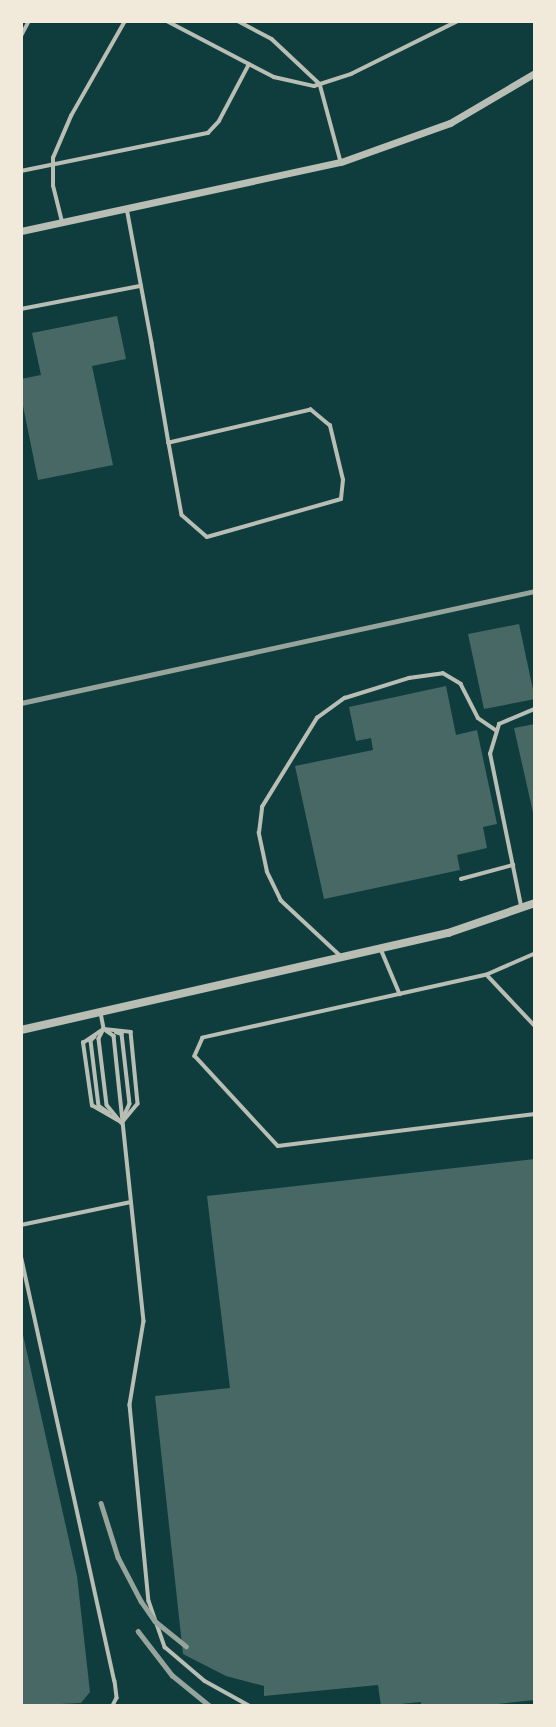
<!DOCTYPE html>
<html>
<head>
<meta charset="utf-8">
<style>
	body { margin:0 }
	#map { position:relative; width:556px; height:1727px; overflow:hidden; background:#0f3d3e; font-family:Commissioner,sans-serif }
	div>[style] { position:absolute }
	.building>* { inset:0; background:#486865 }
	.service>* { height:3.5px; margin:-1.75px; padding:0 1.75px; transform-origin:1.75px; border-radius:1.75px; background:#b8beb3 }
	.minor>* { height:7px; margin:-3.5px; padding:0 3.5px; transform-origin:3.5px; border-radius:3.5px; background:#b8beb3 }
	.tertiary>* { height:8px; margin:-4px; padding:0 4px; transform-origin:4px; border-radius:4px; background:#b8beb3 }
	.rail>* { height:4.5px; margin:-2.25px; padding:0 2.25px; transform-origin:2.25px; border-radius:2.25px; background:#97a49c }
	span { translate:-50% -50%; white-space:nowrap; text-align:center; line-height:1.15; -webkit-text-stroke:7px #f1e9da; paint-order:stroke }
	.frame { position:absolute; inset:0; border:23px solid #f1e9da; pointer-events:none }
</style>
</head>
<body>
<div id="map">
	<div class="building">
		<div style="clip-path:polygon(117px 316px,126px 359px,92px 366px,113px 465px,38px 480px,21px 396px,21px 379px,41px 375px,32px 333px)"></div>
		<div style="clip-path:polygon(519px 624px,535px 699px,484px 709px,468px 634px)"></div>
		<div style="clip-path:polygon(446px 686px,456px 735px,477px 730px,497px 824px,483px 827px,487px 848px,457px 855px,460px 870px,324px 899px,295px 766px,373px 750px,371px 738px,356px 741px,349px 707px)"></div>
		<div style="clip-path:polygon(535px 724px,535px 817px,534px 817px,514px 728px)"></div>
		<div style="clip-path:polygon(535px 1159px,535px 1700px,478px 1706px,421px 1706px,421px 1702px,381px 1706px,378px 1685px,264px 1696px,264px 1686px,226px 1676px,183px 1654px,155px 1396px,230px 1388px,207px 1196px)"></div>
		<div style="clip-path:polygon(21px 1326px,77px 1576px,90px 1692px,81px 1703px,21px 1706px)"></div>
	</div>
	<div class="service">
		<div style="left:167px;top:21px;width:121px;rotate:27.6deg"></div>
		<div style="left:274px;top:77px;width:41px;rotate:12.7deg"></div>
		<div style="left:314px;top:86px;width:39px;rotate:-18deg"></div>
		<div style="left:351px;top:74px;width:119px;rotate:-26.4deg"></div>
		<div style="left:238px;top:21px;width:38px;rotate:28deg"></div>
		<div style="left:272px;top:39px;width:66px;rotate:43.2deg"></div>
		<div style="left:320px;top:84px;width:81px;rotate:74.9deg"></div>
		<div style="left:21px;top:36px;width:17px;rotate:-62deg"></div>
		<div style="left:21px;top:171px;width:191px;rotate:-11.5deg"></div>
		<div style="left:208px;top:133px;width:16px;rotate:-47deg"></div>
		<div style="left:219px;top:121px;width:64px;rotate:-62.2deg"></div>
		<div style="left:127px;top:208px;width:137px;rotate:79.5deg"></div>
		<div style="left:152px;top:343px;width:101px;rotate:80.4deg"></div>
		<div style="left:169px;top:443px;width:73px;rotate:79.8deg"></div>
		<div style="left:182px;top:515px;width:33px;rotate:41deg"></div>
		<div style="left:207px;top:537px;width:139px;rotate:-15.8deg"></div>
		<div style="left:341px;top:499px;width:19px;rotate:-84deg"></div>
		<div style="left:343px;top:480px;width:56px;rotate:-103.5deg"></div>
		<div style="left:330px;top:426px;width:25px;rotate:-140deg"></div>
		<div style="left:311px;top:410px;width:146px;rotate:166.9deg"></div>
		<div style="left:62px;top:222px;width:37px;rotate:-104deg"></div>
		<div style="left:53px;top:186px;width:28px;rotate:-90deg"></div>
		<div style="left:53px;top:158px;width:46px;rotate:-66.8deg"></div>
		<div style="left:71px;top:116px;width:109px;rotate:-60.4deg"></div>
		<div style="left:21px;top:309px;width:122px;rotate:-10.9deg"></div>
		<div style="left:461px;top:879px;width:54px;rotate:-15.1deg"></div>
		<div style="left:521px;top:906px;width:155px;rotate:-101.5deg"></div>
		<div style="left:490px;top:754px;width:31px;rotate:-73deg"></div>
		<div style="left:499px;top:724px;width:39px;rotate:-23deg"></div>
		<div style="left:381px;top:949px;width:49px;rotate:67.1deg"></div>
		<div style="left:535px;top:954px;width:52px;rotate:156.4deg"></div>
		<div style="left:487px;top:975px;width:291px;rotate:167.5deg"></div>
		<div style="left:203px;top:1038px;width:20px;rotate:114deg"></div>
		<div style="left:195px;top:1056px;width:122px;rotate:47.3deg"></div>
		<div style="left:278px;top:1146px;width:259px;rotate:-7.1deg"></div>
		<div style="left:340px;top:956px;width:81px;rotate:-137deg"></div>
		<div style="left:281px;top:901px;width:32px;rotate:-116deg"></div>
		<div style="left:267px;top:872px;width:40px;rotate:-102deg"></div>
		<div style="left:259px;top:833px;width:26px;rotate:-83deg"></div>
		<div style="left:262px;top:807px;width:105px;rotate:-58.3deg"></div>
		<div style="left:317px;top:718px;width:34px;rotate:-36deg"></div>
		<div style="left:345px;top:698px;width:67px;rotate:-17.4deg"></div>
		<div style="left:409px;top:678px;width:34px;rotate:-8deg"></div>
		<div style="left:443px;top:673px;width:21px;rotate:31deg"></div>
		<div style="left:461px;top:684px;width:38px;rotate:63deg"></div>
		<div style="left:478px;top:718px;width:22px;rotate:34deg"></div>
		<div style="left:487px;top:975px;width:70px;rotate:46.7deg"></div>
		<div style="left:101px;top:1013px;width:16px;rotate:79deg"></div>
		<div style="left:104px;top:1029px;width:11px;rotate:117deg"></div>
		<div style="left:99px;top:1039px;width:66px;rotate:83.1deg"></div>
		<div style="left:107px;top:1105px;width:19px;rotate:51deg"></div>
		<div style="left:104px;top:1029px;width:12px;rotate:35deg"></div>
		<div style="left:114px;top:1036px;width:287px;rotate:84deg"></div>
		<div style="left:144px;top:1321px;width:85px;rotate:99.5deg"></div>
		<div style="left:130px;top:1405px;width:197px;rotate:84.5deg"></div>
		<div style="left:149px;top:1601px;width:49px;rotate:70.8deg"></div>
		<div style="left:165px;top:1647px;width:52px;rotate:40.4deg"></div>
		<div style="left:205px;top:1681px;width:51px;rotate:29.1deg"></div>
		<div style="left:104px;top:1029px;width:27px;rotate:6deg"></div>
		<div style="left:131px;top:1032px;width:72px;rotate:84.4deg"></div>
		<div style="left:138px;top:1104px;width:25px;rotate:130deg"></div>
		<div style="left:122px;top:1123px;width:34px;rotate:-150deg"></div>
		<div style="left:92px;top:1106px;width:64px;rotate:-98.1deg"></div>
		<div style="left:83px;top:1043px;width:25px;rotate:-34deg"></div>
		<div style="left:116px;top:1032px;width:6px;rotate:18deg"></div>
		<div style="left:122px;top:1034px;width:70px;rotate:83.5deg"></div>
		<div style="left:130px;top:1104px;width:14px;rotate:115deg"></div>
		<div style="left:95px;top:1037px;width:6px;rotate:135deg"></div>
		<div style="left:91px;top:1041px;width:65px;rotate:83deg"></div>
		<div style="left:99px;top:1106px;width:12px;rotate:35deg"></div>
		<div style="left:21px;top:1225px;width:112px;rotate:-11.8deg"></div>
		<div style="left:21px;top:1255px;width:436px;rotate:77.6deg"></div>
		<div style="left:115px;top:1681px;width:17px;rotate:83deg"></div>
		<div style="left:117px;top:1698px;width:9px;rotate:117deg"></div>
	</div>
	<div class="minor">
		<div style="left:21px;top:231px;width:327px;rotate:-12.2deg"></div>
		<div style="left:341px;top:162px;width:116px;rotate:-19.7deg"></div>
		<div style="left:450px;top:123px;width:99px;rotate:-30.5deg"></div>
	</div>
	<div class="tertiary">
		<div style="left:21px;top:1030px;width:438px;rotate:-12.8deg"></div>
		<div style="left:448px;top:933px;width:92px;rotate:-19deg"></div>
	</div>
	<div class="rail">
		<div style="left:21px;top:703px;width:526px;rotate:-12.29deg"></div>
		<div style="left:101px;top:1503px;width:57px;rotate:72.5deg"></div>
		<div style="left:118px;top:1557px;width:50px;rotate:62.4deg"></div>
		<div style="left:141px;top:1601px;width:24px;rotate:55deg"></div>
		<div style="left:155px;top:1621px;width:40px;rotate:39deg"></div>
		<div style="left:138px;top:1631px;width:56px;rotate:52.3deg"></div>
		<div style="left:172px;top:1675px;width:49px;rotate:39.2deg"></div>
	</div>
	<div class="frame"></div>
</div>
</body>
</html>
